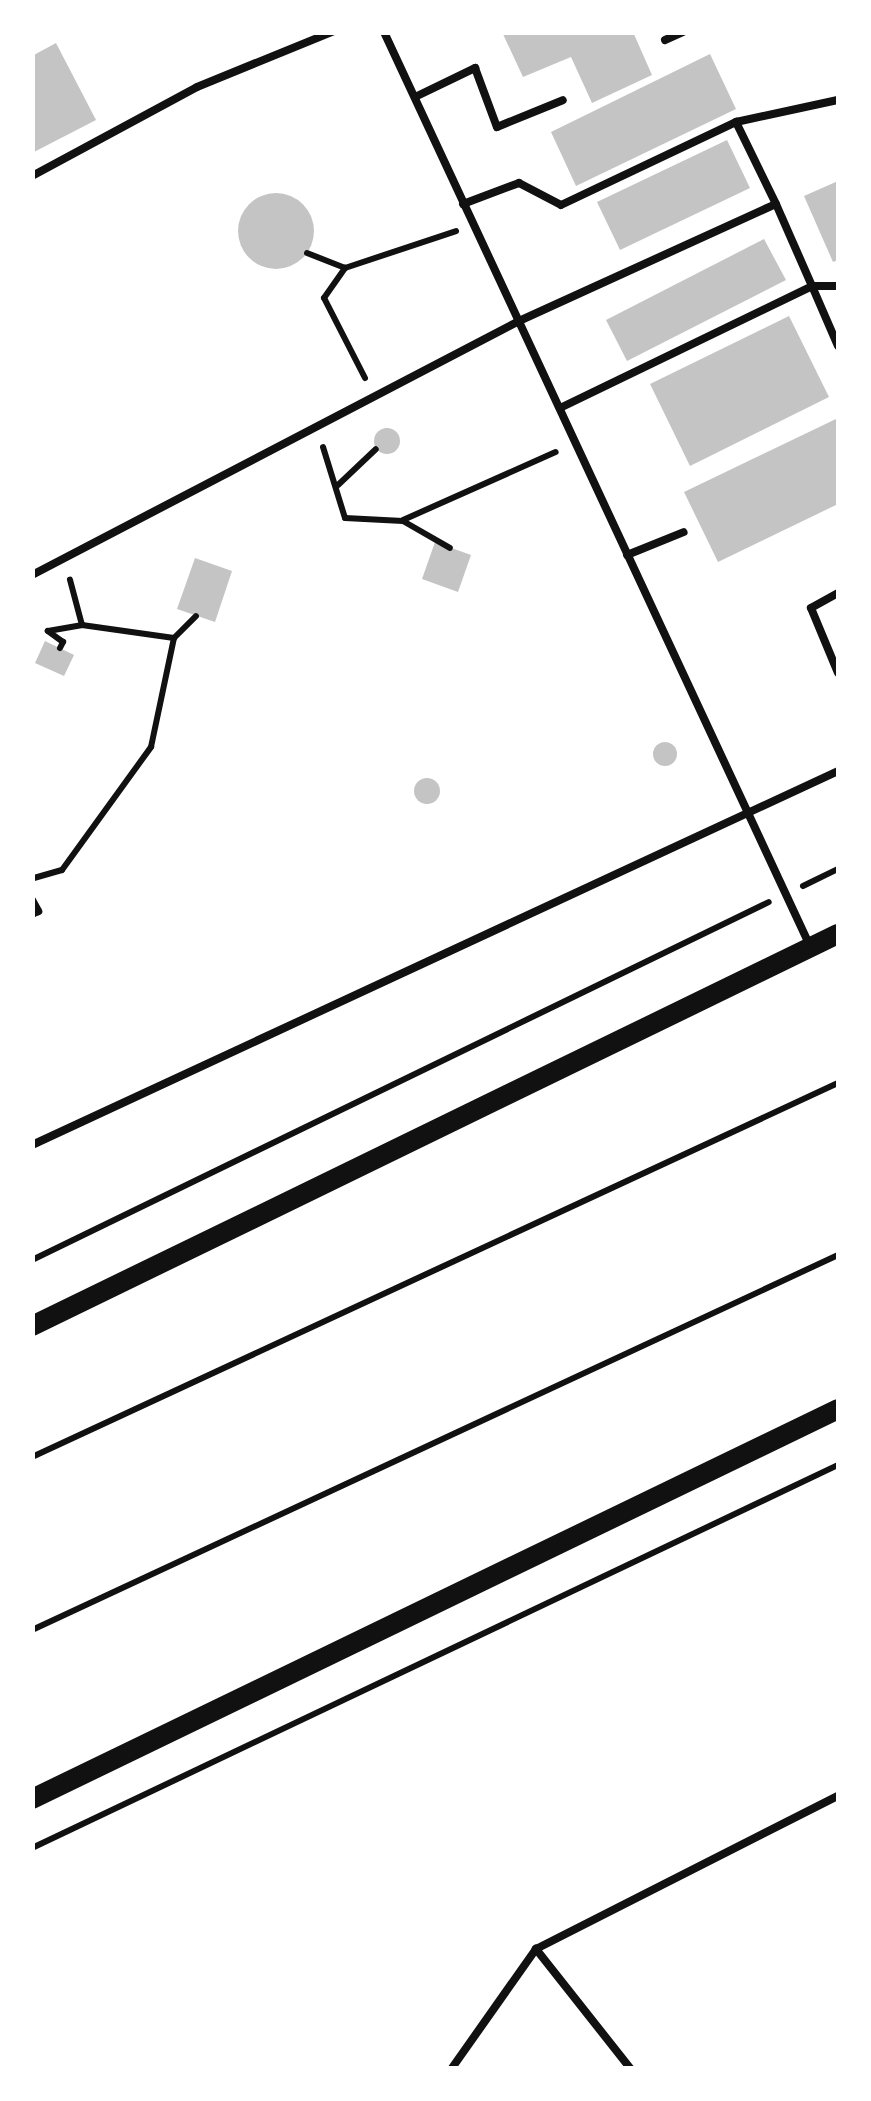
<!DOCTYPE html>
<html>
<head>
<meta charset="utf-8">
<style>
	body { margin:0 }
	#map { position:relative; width:871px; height:2101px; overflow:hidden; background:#fff; font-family:"PT Sans Narrow",sans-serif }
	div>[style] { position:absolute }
	.building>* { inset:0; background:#c4c4c4 }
	.round { border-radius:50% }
	.path>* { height:6px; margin:-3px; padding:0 3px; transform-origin:3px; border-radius:3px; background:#111 }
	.service>* { height:8px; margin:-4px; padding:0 4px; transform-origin:4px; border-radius:4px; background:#111 }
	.secondary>* { height:20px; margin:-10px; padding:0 10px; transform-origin:10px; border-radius:10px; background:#111 }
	span { translate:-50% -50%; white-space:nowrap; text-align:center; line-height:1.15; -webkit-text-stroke:8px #fff; paint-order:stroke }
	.frame { position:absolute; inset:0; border:35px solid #fff; pointer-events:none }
</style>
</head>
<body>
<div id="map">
	<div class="building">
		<div style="clip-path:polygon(502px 32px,633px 32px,652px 75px,592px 103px,571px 57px,523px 77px)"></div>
		<div style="clip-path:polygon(56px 43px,96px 120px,32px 153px,32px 56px)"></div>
		<div style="clip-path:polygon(710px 54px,736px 109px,576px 186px,551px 132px)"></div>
		<div style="clip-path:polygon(727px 140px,750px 188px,620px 250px,597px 202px)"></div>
		<div style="clip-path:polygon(838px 181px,838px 260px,833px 262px,804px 196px)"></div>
		<div class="round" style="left:238px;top:193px;width:76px;height:76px"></div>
		<div style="clip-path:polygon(764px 239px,786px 280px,627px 361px,606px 320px)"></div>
		<div style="clip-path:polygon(789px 316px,829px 397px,690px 466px,650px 384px)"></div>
		<div style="clip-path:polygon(838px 418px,838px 504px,718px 562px,684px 492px)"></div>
		<div class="round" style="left:374px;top:428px;width:26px;height:26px"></div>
		<div style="clip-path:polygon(435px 542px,471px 555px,458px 592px,422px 579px)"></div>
		<div style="clip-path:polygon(195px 558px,232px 571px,215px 622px,177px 609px)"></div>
		<div style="clip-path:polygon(45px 641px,74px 655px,64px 676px,35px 663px)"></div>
		<div class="round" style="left:653px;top:742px;width:24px;height:24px"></div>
		<div class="round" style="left:414px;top:778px;width:26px;height:26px"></div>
	</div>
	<div class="path">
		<div style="left:307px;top:253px;width:41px;rotate:21.5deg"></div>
		<div style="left:365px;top:378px;width:90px;rotate:-117.1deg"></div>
		<div style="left:324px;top:298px;width:37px;rotate:-55deg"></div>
		<div style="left:345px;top:268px;width:117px;rotate:-18.4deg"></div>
		<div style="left:323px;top:447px;width:74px;rotate:72.8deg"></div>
		<div style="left:345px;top:518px;width:58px;rotate:3deg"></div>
		<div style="left:403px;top:521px;width:54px;rotate:29.9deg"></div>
		<div style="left:338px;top:485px;width:52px;rotate:-43.5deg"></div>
		<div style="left:403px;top:520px;width:167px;rotate:-24deg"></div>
		<div style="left:174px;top:638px;width:31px;rotate:-45deg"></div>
		<div style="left:60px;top:648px;width:7px;rotate:-63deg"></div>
		<div style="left:63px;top:642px;width:19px;rotate:-144deg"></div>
		<div style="left:48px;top:631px;width:35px;rotate:-10deg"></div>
		<div style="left:34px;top:878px;width:29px;rotate:-16deg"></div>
		<div style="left:62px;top:870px;width:152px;rotate:-54.1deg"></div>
		<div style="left:151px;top:747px;width:111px;rotate:-78.1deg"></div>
		<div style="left:174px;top:638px;width:93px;rotate:-172deg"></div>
		<div style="left:82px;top:625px;width:47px;rotate:-104.9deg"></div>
		<div style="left:803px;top:886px;width:39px;rotate:-26deg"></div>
		<div style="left:32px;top:1260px;width:819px;rotate:-25.91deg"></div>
		<div style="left:32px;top:1457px;width:889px;rotate:-24.89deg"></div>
		<div style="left:32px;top:1630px;width:889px;rotate:-24.95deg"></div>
		<div style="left:32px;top:1848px;width:892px;rotate:-25.42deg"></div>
	</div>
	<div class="service">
		<div style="left:384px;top:32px;width:1006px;rotate:65.01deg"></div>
		<div style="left:665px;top:40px;width:20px;rotate:-24deg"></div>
		<div style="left:415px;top:97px;width:67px;rotate:-25.8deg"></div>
		<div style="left:475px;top:68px;width:63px;rotate:69.6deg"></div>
		<div style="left:497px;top:127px;width:71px;rotate:-22.2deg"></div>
		<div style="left:32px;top:176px;width:187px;rotate:-28.3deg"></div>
		<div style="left:197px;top:87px;width:146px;rotate:-22.2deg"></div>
		<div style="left:463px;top:204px;width:60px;rotate:-20.6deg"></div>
		<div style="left:519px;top:183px;width:47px;rotate:27.6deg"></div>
		<div style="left:561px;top:205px;width:194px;rotate:-25.4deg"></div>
		<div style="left:736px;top:122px;width:104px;rotate:-12.2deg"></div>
		<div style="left:776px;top:204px;width:90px;rotate:66.3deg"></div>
		<div style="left:812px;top:286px;width:26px"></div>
		<div style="left:560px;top:408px;width:280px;rotate:-25.8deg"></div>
		<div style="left:812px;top:286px;width:65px;rotate:66.6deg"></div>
		<div style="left:627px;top:555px;width:61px;rotate:-22deg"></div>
		<div style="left:32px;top:575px;width:549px;rotate:-27.54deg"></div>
		<div style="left:519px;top:321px;width:282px;rotate:-24.5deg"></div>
		<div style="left:776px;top:204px;width:91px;rotate:-116deg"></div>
		<div style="left:838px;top:593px;width:31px;rotate:151deg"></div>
		<div style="left:811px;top:608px;width:70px;rotate:67.4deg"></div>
		<div style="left:32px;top:900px;width:13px;rotate:61deg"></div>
		<div style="left:38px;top:911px;width:7px;rotate:153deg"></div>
		<div style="left:32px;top:1145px;width:889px;rotate:-24.89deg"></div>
		<div style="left:452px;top:2068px;width:146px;rotate:-54.8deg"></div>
		<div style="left:630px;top:2068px;width:152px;rotate:-128.3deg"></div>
		<div style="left:536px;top:1949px;width:339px;rotate:-26.9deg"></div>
	</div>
	<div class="secondary">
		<div style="left:32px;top:1326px;width:896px;rotate:-25.94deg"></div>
		<div style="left:32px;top:1799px;width:895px;rotate:-25.82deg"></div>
	</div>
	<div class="frame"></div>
</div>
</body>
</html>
